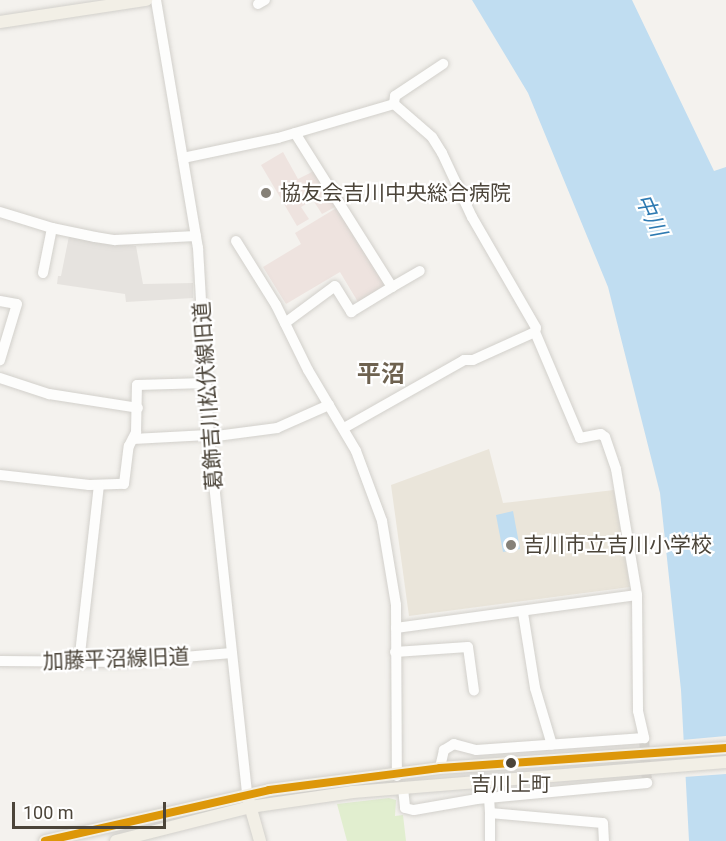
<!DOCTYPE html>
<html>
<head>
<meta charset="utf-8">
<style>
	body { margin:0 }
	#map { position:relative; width:726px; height:841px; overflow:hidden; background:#f4f2ee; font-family:Roboto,"Noto Sans JP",sans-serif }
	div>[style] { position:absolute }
	.education>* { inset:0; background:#eae5da }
	.medical>* { inset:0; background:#eee3df }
	.green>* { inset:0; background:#e1eecf }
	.parking>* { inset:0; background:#e6e3df }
	.water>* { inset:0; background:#c0ddf1 }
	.pier>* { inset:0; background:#f4f2ee }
	.minor-tunnel>* { height:10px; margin-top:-5px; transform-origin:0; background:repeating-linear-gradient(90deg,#d2cfca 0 10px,transparent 0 15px) }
	.roads { filter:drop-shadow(0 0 2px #d2d0cb) drop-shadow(0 0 2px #d2d0cb) }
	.minor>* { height:10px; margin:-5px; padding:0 5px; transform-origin:5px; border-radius:5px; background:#fdfdfc }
	.major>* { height:12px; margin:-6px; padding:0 6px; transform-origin:6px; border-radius:6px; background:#f2efe6 }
	.bus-1>* { height:8px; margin:-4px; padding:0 4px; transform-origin:4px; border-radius:4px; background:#dd9709 }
	.dots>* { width:16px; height:16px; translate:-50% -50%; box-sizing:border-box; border:3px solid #fff; border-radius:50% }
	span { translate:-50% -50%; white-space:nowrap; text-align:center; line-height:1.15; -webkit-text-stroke:4.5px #fff; paint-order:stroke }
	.bus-label { font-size:20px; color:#4b4439 }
	.poi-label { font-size:21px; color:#4b4439 }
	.left { translate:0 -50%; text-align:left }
	.street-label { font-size:21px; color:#4b4439 }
	.water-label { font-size:22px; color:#2e7ab2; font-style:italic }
	.quarter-label { font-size:24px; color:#6e6250; font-weight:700 }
	.scale { position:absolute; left:12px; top:802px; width:154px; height:27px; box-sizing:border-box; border:3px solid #4b4439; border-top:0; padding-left:8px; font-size:18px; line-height:21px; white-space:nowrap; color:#4b4439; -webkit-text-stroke:4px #fff; paint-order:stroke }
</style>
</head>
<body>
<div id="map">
	<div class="education">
		<div style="clip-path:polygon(489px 449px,503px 503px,614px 490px,630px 587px,409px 616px,391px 485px)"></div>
	</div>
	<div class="medical">
		<div style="clip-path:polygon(283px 152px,298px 179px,314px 171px,335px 207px,322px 214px,313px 200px,301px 207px,309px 219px,297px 226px,261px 165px)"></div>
		<div style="clip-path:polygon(338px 207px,386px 285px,358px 302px,340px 272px,286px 304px,263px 267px,301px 244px,295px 233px)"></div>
	</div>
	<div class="green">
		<div style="clip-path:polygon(389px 798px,396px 800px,395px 816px,403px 815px,406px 841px,347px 841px,337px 804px)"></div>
	</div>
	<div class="parking">
		<div style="clip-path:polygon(69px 236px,136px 246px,143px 284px,193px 283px,193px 298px,126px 302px,125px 294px,57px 284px,58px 276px,61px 276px)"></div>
	</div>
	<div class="water">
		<div style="clip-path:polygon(472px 0,632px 0,714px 171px,726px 167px,726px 841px,689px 841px,681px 690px,660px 493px,608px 287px,528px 93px)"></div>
		<div style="clip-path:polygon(513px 511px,520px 549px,503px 552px,496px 515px)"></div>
	</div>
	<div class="pier">
		<div style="clip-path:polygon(726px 736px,726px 774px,684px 777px,682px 740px)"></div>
	</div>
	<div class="minor-tunnel">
		<div style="left:644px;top:738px;width:45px;rotate:86.2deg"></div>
	</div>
	<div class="roads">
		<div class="minor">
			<div style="left:156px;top:0;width:252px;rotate:80.4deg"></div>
			<div style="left:198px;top:248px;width:189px;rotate:86.7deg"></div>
			<div style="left:209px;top:437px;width:358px;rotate:83.9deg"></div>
			<div style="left:258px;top:4px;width:8px;rotate:-30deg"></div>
			<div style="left:394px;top:104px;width:8px;rotate:-83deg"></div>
			<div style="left:395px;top:96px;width:58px;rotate:-33.7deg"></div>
			<div style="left:295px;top:133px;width:182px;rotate:57.8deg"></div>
			<div style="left:392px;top:287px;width:32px;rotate:-30deg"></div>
			<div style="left:183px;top:158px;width:97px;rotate:-11.9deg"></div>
			<div style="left:278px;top:138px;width:121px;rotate:-16.3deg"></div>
			<div style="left:394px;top:104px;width:50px;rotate:41deg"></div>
			<div style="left:432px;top:137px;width:19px;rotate:58deg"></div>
			<div style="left:442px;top:153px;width:71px;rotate:64.9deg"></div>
			<div style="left:472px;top:217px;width:128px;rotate:60deg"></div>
			<div style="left:536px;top:328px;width:4px;rotate:104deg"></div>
			<div style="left:535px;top:332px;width:115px;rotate:67deg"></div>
			<div style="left:580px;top:438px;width:21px;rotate:-11deg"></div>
			<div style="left:601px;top:434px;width:5px;rotate:37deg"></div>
			<div style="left:605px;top:437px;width:34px;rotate:71deg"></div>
			<div style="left:616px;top:469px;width:128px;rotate:80.5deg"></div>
			<div style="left:637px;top:595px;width:116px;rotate:89.5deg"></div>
			<div style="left:638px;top:711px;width:28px;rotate:77deg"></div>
			<div style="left:644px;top:738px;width:168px;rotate:175.9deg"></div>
			<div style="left:476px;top:750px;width:23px;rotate:-165deg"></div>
			<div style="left:454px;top:744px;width:12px;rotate:149deg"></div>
			<div style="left:444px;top:750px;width:18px;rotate:103deg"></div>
			<div style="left:0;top:212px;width:54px;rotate:17.1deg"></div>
			<div style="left:52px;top:228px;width:44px;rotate:11.8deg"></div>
			<div style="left:95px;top:237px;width:20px;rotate:9deg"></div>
			<div style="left:115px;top:240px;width:81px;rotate:-2.8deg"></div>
			<div style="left:236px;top:241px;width:75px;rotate:58deg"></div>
			<div style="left:276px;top:305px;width:72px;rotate:63.8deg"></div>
			<div style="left:308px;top:370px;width:94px;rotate:59.3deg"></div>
			<div style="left:356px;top:451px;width:75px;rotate:69.6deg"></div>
			<div style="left:382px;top:521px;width:85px;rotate:80.5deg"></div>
			<div style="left:396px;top:605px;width:171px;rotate:89.7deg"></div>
			<div style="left:43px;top:273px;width:46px;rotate:-78.7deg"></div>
			<div style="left:0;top:301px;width:17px;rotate:10deg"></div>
			<div style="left:17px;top:304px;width:59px;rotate:106.9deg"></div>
			<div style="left:285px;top:323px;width:62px;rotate:-36.5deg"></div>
			<div style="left:335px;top:286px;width:31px;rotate:58deg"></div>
			<div style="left:351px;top:312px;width:48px;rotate:-31.4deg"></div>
			<div style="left:0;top:378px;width:52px;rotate:18.1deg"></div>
			<div style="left:49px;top:394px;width:90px;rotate:8.9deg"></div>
			<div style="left:344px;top:428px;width:138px;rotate:-29.5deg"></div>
			<div style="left:464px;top:360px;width:9px"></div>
			<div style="left:473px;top:360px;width:68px;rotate:-24.3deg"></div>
			<div style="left:209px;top:437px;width:69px;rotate:-7.5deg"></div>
			<div style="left:277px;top:428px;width:57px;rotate:-23.9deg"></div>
			<div style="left:133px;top:439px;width:75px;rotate:-3.1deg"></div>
			<div style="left:0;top:475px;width:90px;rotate:6.4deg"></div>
			<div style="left:89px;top:485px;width:35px;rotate:-2deg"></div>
			<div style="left:124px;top:484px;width:38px;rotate:-83deg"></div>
			<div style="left:129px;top:446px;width:16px;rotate:-63deg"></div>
			<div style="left:136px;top:432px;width:47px;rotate:-88.8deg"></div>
			<div style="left:137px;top:385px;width:69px;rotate:-1.7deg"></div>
			<div style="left:523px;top:613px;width:76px;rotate:80.9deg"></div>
			<div style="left:535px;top:688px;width:59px;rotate:73.4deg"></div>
			<div style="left:396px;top:628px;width:243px;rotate:-7.8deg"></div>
			<div style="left:395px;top:652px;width:73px;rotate:-3.9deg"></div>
			<div style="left:468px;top:647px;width:44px;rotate:82.2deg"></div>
			<div style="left:0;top:661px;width:124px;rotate:0.5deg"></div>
			<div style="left:124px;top:662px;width:108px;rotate:-4.8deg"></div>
			<div style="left:79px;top:663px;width:178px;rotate:-83.6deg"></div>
			<div style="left:403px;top:788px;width:20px;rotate:84deg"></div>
			<div style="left:405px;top:808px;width:9px;rotate:13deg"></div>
			<div style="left:414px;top:810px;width:64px;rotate:-9.9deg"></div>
			<div style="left:477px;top:799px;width:171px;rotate:-5.4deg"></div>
			<div style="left:489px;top:798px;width:15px;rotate:86deg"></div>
			<div style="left:490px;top:813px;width:113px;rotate:5.1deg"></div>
			<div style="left:603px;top:823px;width:18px;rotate:87deg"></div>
			<div style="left:490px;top:813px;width:28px;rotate:90deg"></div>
		</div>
		<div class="major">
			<div style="left:0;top:22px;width:148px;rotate:-8.6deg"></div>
			<div style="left:249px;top:802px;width:41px;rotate:74.2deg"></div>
			<div style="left:45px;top:841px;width:230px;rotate:-12.8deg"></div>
			<div style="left:269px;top:790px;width:172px;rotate:-7.3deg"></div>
			<div style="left:440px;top:768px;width:287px;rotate:-4deg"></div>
			<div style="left:116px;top:841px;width:138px;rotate:-14.2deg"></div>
			<div style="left:250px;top:807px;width:104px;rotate:-8.3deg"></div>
			<div style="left:353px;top:792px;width:374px;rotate:-4.6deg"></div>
		</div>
	</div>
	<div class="bus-1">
		<div style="left:45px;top:841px;width:230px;rotate:-12.8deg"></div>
		<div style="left:269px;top:790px;width:172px;rotate:-7.3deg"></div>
		<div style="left:440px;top:768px;width:287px;rotate:-4deg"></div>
	</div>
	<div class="dots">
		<div style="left:266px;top:193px;background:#868178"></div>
		<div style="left:511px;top:545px;background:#868178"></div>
		<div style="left:511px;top:763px;background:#4b4439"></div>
	</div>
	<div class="bus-label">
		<span style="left:511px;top:784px">吉川上町</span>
	</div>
	<div class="poi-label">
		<span class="left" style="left:280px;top:193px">協友会吉川中央総合病院</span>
		<span class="left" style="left:523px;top:545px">吉川市立吉川小学校</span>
	</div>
	<div class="street-label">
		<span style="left:208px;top:396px;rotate:-94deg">葛飾吉川松伏線旧道</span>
		<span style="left:116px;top:659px;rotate:-2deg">加藤平沼線旧道</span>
	</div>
	<div class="water-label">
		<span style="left:651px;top:215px;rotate:66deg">中川</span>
	</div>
	<div class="quarter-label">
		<span style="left:381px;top:375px">平沼</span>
	</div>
	<div class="scale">100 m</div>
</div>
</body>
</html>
